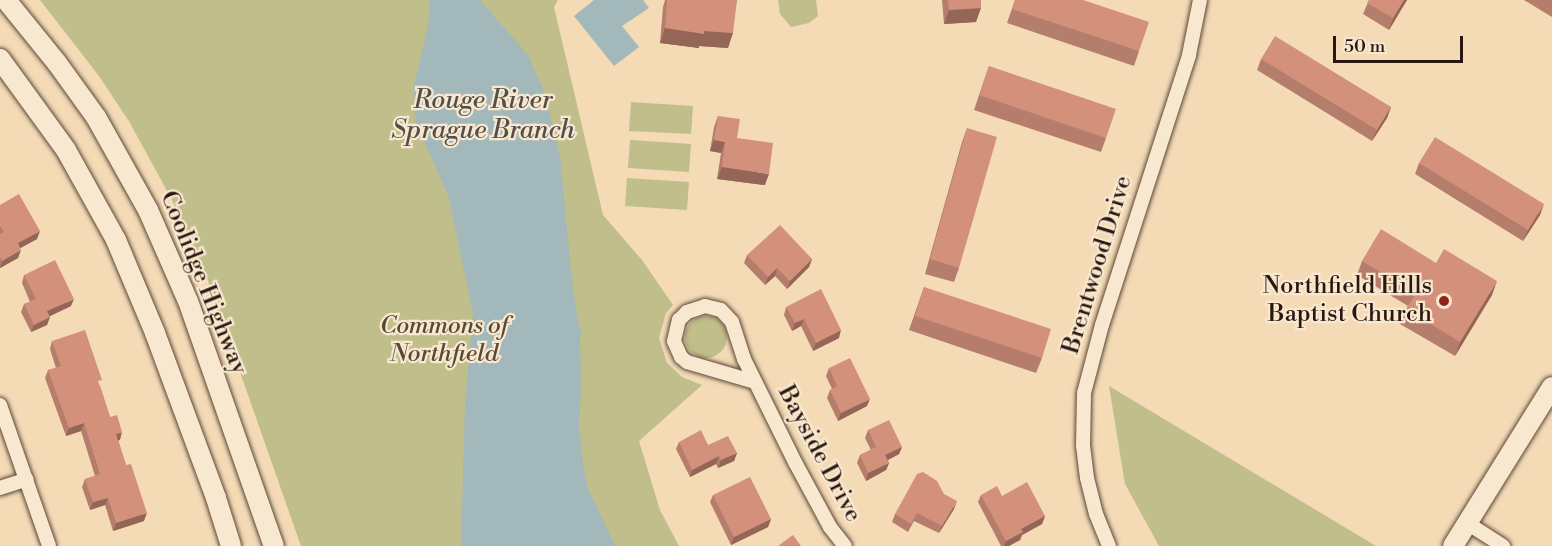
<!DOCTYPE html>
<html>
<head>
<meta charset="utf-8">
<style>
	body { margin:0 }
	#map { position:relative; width:1552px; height:546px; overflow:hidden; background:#f4dbb6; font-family:"Libre Bodoni",serif }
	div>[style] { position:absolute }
	.green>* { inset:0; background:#c0be8a }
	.round { border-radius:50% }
	.water>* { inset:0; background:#a2b8ba }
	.roads { filter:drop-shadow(0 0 2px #5c4839) drop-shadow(0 0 2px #5c4839) }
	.minor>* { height:14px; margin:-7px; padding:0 7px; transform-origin:7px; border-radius:7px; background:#f8e8d0 }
	.secondary>* { height:20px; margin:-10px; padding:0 10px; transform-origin:10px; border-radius:10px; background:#f8e8d0 }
	.wall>* { inset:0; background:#b57d6b }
	.shaded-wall>* { inset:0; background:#946657 }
	.building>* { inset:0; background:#d3917c }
	.dots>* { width:16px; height:16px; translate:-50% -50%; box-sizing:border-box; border:3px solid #f8e8d0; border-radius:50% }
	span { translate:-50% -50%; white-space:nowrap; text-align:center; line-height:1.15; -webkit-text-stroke:4.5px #f8e8d0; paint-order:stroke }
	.street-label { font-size:24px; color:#2a170f }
	.poi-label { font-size:24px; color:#2a170f }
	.right { translate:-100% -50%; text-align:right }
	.park-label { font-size:24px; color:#574934; font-style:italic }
	.water-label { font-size:26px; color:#544f4b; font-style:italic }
	.scale { position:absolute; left:1333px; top:36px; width:130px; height:27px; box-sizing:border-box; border:3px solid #2a170f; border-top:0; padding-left:8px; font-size:18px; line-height:21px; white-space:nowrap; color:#2a170f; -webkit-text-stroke:4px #f8e8d0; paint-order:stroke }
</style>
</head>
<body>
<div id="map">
	<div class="green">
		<div style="clip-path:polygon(40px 0,558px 0,554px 7px,603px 215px,642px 260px,673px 305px,666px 313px,659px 338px,667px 363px,682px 377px,702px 385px,639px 441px,660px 510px,679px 546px,301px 546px,207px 278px,172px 200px,130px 123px,99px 76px)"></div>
		<div style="clip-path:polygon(778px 0,816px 0,818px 16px,809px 23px,791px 27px,780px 14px)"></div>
		<div style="clip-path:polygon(631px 102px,693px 106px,691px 134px,629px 131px)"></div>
		<div style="clip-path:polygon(630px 140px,691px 144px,689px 172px,628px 168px)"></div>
		<div style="clip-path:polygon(627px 178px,689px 182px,687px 210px,625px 206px)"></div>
		<div class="round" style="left:685px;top:316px;width:42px;height:42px"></div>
		<div style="clip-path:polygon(1109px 386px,1376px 546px,1159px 546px,1125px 484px)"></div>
	</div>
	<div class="water">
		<div style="clip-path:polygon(430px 0,480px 0,528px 55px,545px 94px,560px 156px,572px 281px,579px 327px,583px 330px,580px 335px,581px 391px,579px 424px,583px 464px,588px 488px,615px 546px,461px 546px,465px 404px,473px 313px,448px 195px,415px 121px,414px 86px,428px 26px)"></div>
		<div style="clip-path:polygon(594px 0,643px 0,649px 8px,622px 26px,639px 47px,614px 66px,574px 16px)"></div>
	</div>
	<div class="roads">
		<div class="minor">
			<div style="left:755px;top:382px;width:71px;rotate:-163.6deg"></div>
			<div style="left:687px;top:362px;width:8px;rotate:-140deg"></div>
			<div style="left:681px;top:357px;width:17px;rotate:-114deg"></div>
			<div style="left:674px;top:341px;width:22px;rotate:-77deg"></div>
			<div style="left:679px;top:320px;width:11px;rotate:-45deg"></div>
			<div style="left:687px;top:312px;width:19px;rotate:-18deg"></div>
			<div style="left:705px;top:306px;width:16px;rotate:14deg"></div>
			<div style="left:721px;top:310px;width:16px;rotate:47deg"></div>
			<div style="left:732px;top:322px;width:39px;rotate:72deg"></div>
			<div style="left:744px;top:359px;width:117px;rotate:63.7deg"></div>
			<div style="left:796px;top:464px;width:72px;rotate:61.6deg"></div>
			<div style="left:830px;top:527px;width:24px;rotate:52deg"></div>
			<div style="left:0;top:405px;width:149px;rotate:70.8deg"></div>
			<div style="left:0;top:488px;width:28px;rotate:-18deg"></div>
			<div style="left:1467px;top:523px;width:43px;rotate:32.6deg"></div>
			<div style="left:1109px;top:546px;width:35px;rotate:-112deg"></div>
			<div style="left:1096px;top:514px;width:37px;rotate:-104deg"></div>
			<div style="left:1087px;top:478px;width:32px;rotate:-97deg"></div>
			<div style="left:1083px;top:446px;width:53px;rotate:-88.9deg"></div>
			<div style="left:1084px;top:393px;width:70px;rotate:-75.2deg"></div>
			<div style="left:1102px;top:325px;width:284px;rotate:-72.1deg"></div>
			<div style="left:1189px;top:55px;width:56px;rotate:-78.7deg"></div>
		</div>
		<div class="secondary">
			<div style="left:6px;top:0;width:81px;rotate:51deg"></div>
			<div style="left:57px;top:63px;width:67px;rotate:54.2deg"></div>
			<div style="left:96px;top:117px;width:107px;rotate:60.8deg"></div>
			<div style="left:148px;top:210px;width:99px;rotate:66.3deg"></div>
			<div style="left:188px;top:301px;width:260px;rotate:70.7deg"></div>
			<div style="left:0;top:59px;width:112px;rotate:54deg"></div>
			<div style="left:66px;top:150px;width:103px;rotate:60.9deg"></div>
			<div style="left:116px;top:240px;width:101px;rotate:67.2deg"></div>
			<div style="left:155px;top:333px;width:176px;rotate:69.7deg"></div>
			<div style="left:216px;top:498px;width:50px;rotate:72.6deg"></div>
			<div style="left:1453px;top:546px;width:187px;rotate:-58.1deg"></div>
		</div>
	</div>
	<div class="wall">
		<div style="clip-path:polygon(665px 0,737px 0,728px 48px,699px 46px,699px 48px,660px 43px,663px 7px)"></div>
		<div style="clip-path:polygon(942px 0,981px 0,976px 22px,944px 24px)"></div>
		<div style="clip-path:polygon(1015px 0,1139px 51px,1134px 66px,1007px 23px)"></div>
		<div style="clip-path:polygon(1369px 0,1407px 0,1389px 30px,1363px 14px)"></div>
		<div style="clip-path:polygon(1524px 0,1552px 0,1552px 17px)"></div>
		<div style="clip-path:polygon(1261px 59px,1391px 107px,1387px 118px,1372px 141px,1257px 70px)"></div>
		<div style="clip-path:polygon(989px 66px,1106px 138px,1101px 152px,974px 110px)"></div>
		<div style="clip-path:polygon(718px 116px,737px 138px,765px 185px,717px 179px,721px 153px,710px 151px,714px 127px)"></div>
		<div style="clip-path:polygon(967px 128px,959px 268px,954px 282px,925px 274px,962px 142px)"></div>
		<div style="clip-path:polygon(1419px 163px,1540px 215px,1523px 241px,1415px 174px)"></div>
		<div style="clip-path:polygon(0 205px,37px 239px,20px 248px,18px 258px,0 268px)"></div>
		<div style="clip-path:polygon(747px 255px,812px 259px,809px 267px,787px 289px,775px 276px,765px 285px,744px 263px)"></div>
		<div style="clip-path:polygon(1362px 261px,1492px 295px,1455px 356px,1400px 324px,1408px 306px,1357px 275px)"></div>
		<div style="clip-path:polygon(24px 275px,71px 306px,50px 316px,47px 325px,31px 332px,21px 312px,24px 304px,30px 302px,22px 283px)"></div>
		<div style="clip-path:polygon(924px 287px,1042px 358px,1036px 373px,909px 330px)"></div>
		<div style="clip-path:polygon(786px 307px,839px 338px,813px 351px,801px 326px,792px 331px,784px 315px)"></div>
		<div style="clip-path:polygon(52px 341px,100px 386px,110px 417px,120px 440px,118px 440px,144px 521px,113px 531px,105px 505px,90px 510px,82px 487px,85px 479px,95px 476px,81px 431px,66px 436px,45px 378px,48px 370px,56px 368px,50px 349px)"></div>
		<div style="clip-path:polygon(829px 368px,867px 406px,838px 421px,827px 398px,830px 390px,832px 389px,826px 376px)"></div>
		<div style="clip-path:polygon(868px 430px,902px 447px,899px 454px,888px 460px,889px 463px,886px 470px,866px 481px,857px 463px,860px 455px,871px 450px,865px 438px)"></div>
		<div style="clip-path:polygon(679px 442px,708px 445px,737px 453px,734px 461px,718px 468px,716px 464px,690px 477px,676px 449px)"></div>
		<div style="clip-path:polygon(944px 494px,954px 509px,939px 533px,914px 521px,908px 532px,892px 522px,895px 514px)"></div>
		<div style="clip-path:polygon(713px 495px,771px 519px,768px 527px,731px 545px,710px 502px)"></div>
		<div style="clip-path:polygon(981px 495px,1002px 496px,1045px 516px,1042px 524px,1022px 535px,1020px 540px,1009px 546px,1001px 546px,978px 502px)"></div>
	</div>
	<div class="shaded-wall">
		<div style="clip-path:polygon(1404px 0,1407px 0,1389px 30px,1393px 18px)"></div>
		<div style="clip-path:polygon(981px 8px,976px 22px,944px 24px,949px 10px)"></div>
		<div style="clip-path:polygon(665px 28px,704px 31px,733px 33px,728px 48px,699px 46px,699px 48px,660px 43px)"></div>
		<div style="clip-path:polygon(1391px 107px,1387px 118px,1372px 141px,1377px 130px)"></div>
		<div style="clip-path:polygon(714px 140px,725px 142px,721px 153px,710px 151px)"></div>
		<div style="clip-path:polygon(722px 167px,769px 174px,765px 185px,717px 179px)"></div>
		<div style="clip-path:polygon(1544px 204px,1540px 215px,1523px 241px,1528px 230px)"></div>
		<div style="clip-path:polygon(40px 231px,37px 239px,15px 251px,18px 243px)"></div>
		<div style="clip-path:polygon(21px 250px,18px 258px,0 268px,2px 261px)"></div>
		<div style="clip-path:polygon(812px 259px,809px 267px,787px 289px,790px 281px)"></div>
		<div style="clip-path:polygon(777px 268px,775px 276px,765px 285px,768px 277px)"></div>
		<div style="clip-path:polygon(1497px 281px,1492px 295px,1455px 356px,1460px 342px)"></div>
		<div style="clip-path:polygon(74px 299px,71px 306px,44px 319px,47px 311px)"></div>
		<div style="clip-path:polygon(50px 317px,47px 325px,31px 332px,34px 325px)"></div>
		<div style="clip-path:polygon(804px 319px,801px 326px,792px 331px,795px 323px)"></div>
		<div style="clip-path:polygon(841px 330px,839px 338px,813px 351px,816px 343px)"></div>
		<div style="clip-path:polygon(870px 399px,867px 406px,838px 421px,841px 413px)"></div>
		<div style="clip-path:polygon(84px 423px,81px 431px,66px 436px,69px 428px)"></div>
		<div style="clip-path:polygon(122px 432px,120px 440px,113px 442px,116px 434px)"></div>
		<div style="clip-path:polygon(902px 447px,899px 454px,882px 463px,885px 455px)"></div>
		<div style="clip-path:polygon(737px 453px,734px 461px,718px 468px,721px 460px)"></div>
		<div style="clip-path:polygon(719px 456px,716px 464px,690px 477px,692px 470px)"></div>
		<div style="clip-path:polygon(889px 463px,886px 470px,866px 481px,868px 473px)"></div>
		<div style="clip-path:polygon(108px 498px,105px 505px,90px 510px,93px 502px)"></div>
		<div style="clip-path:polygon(957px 501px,954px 509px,939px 533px,942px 526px)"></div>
		<div style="clip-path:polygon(147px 513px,144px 521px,113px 531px,116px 523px)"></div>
		<div style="clip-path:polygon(1045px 516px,1042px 524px,1022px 535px,1020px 540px,1009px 546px,1004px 546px,1006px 541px,1021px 529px)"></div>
		<div style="clip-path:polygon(771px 519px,768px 527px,731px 545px,734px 537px)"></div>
	</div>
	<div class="building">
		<div style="clip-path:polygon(667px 0,737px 0,733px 33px,704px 31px,704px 34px,665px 28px)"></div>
		<div style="clip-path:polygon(948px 0,981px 0,981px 8px,949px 10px)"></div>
		<div style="clip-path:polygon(1015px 0,1083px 0,1149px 22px,1139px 51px,1012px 9px)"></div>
		<div style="clip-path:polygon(1369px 0,1404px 0,1393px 18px,1367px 3px)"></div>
		<div style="clip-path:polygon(1275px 36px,1391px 107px,1377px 130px,1261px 59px)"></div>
		<div style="clip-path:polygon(989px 66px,1116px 109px,1106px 138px,979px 95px)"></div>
		<div style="clip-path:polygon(718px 116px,740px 119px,737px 138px,773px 143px,769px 174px,722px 167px,725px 142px,714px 140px)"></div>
		<div style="clip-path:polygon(967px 128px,997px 137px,959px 268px,930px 259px)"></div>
		<div style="clip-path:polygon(1435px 137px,1544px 204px,1528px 230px,1419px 163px)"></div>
		<div style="clip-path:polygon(19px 194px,40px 231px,18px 243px,21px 250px,2px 261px,0 257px,0 234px,4px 232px,0 226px,0 205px)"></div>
		<div style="clip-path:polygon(780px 225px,812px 259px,790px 281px,777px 268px,768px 277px,747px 255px)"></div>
		<div style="clip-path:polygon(1381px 229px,1436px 263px,1444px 249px,1497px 281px,1460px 342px,1406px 309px,1416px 293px,1362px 261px)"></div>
		<div style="clip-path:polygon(55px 260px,74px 299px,47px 311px,50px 317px,34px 325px,24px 304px,36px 299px,24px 275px)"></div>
		<div style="clip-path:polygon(924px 287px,1051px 329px,1042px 358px,915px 316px)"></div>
		<div style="clip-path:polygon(821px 289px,841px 330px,816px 343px,804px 319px,795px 323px,786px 307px)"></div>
		<div style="clip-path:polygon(85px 330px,102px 380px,98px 381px,110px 417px,117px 415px,122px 432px,116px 434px,126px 465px,131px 464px,147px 513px,116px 523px,108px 498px,93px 502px,85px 479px,100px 474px,84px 423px,69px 428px,48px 370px,61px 366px,52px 341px)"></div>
		<div style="clip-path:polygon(850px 358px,870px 399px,841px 413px,830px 390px,837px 386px,829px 368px)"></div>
		<div style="clip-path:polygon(889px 420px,902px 447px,885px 455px,889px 463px,868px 473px,860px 455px,876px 447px,868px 430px)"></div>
		<div style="clip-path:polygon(701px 430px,708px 445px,728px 436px,737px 453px,721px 460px,719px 456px,692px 470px,679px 442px)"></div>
		<div style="clip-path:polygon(923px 472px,937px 481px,944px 494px,957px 501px,942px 526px,917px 513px,911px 524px,895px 514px,917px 474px)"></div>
		<div style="clip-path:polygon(750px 477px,771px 519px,734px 537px,713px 495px)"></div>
		<div style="clip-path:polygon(1027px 482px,1045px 516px,1021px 529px,1023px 532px,1006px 541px,981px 495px,997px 486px,1002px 496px)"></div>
		<div style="clip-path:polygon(793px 535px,801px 546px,778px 546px)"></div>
	</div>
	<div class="dots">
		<div style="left:1444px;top:301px;background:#8f2418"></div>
	</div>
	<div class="street-label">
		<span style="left:1098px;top:265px;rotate:-73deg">Brentwood Drive</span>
		<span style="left:203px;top:283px;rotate:68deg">Coolidge Highway</span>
		<span style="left:819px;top:454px;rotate:62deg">Bayside Drive</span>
	</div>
	<div class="poi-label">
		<span class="right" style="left:1432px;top:301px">Northfield Hills<br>Baptist Church</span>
	</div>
	<div class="park-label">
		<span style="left:444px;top:341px">Commons of<br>Northfield</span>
	</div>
	<div class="water-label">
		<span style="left:483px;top:116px">Rouge River<br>Sprague Branch</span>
	</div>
	<div class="scale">50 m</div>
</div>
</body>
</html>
